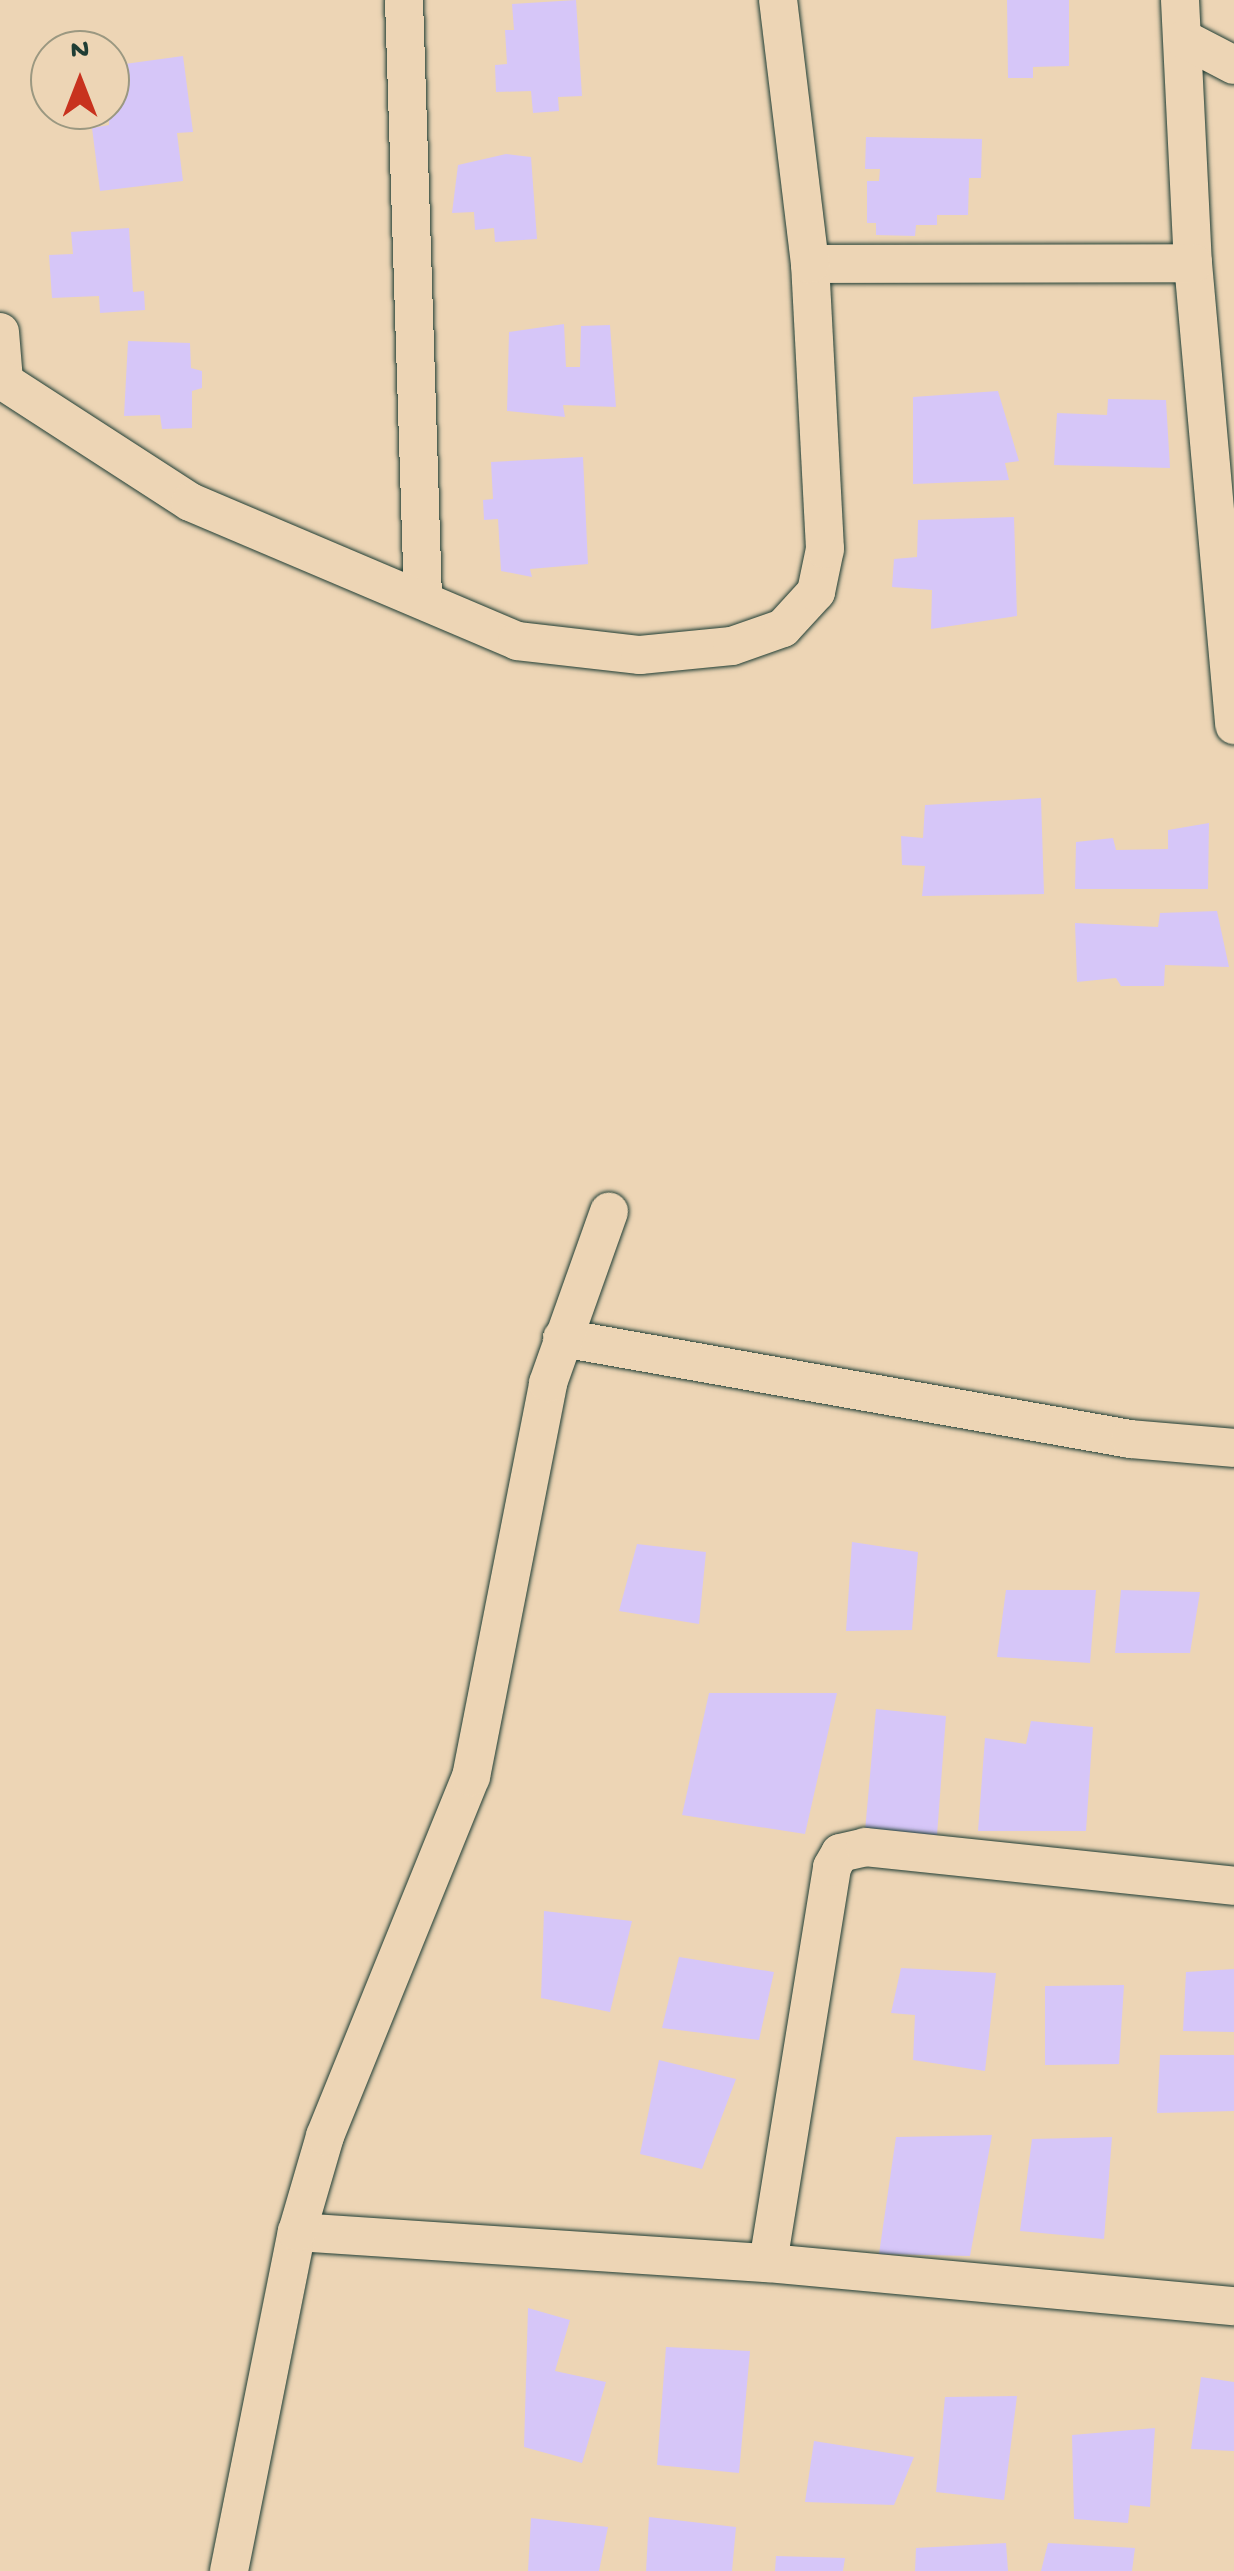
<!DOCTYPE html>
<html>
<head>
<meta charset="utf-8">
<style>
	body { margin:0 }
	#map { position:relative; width:1234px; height:2571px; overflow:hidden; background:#edd5b5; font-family:"Gochi Hand",sans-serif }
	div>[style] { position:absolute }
	.building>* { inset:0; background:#d6c6f8 }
	.roads { filter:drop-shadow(0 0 2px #1f3d34) drop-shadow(0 0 2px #1f3d34) }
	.minor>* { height:38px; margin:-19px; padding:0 19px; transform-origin:19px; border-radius:19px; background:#edd5b5 }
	span { translate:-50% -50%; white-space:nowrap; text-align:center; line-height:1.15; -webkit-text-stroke:8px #edd5b5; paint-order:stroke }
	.north { position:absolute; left:30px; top:30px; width:100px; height:100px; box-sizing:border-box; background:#edd5b5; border:2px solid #9b9881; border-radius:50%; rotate:0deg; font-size:28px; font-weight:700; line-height:40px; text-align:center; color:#1f3d34 }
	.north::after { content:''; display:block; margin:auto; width:35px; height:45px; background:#c8321e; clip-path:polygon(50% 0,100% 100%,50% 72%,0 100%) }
</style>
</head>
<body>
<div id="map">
	<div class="building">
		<div style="clip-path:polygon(576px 0,582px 96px,558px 97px,559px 111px,533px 113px,531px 91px,496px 92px,495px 65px,507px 64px,505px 30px,514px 30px,512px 4px)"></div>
		<div style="clip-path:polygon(1007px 0,1069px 0,1069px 66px,1033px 67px,1033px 78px,1008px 78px)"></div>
		<div style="clip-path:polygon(183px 56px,193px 132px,177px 133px,183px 181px,100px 191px,92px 128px,109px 125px,110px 66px)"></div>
		<div style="clip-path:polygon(866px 137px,982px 139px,981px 178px,969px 178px,968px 215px,937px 215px,937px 225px,916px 225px,915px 236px,876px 235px,876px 223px,867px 223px,867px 181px,879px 181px,880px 169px,865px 169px)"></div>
		<div style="clip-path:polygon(506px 154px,531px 157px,537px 239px,495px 242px,494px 228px,475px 230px,474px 212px,452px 213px,458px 165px)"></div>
		<div style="clip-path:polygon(129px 228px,133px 292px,144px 291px,145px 310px,100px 313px,99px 296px,52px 298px,49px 255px,73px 254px,71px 232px)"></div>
		<div style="clip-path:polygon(564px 324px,566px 367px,580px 367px,581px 326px,610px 325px,616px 407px,563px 405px,565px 417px,507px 411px,509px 332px)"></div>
		<div style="clip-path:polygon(128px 341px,190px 343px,191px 368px,202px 371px,202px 388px,192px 391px,192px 428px,162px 429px,160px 415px,124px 416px)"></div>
		<div style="clip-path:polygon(998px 391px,1019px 461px,1005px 463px,1009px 480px,913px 484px,913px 397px)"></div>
		<div style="clip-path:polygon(1108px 399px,1166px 400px,1170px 468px,1054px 465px,1057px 413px,1107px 415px)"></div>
		<div style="clip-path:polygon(583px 457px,588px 564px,530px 569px,532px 577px,501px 571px,498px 519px,484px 520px,483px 500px,493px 499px,491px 462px)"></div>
		<div style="clip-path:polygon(1014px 517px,1017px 616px,931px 629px,932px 590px,892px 587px,894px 559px,917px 557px,918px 520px)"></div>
		<div style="clip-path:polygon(1041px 798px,1044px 894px,922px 896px,925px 866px,902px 865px,901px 836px,923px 838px,925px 805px)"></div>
		<div style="clip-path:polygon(1209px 823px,1208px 889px,1075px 889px,1076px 842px,1113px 838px,1116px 850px,1168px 849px,1168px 830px)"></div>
		<div style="clip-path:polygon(1217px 911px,1229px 967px,1165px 965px,1164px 986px,1121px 986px,1116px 978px,1077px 982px,1075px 923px,1158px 927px,1160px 913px)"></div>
		<div style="clip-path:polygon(852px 1542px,918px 1552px,912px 1630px,846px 1631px)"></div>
		<div style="clip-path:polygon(637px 1544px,706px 1552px,699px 1624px,619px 1611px)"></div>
		<div style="clip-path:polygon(1006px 1590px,1096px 1590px,1090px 1663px,997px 1657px)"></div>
		<div style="clip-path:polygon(1121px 1590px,1200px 1592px,1190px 1653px,1115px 1653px)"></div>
		<div style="clip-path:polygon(709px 1693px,837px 1693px,805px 1834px,682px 1815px)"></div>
		<div style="clip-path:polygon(876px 1709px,946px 1716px,937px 1835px,865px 1831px)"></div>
		<div style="clip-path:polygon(1031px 1721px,1093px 1727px,1086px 1831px,978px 1831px,985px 1738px,1026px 1744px)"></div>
		<div style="clip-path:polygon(544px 1911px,632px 1921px,610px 2012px,541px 1998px)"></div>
		<div style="clip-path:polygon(679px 1957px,774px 1972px,759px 2040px,662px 2028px)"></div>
		<div style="clip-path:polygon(901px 1968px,996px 1973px,985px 2071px,913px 2060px,915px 2015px,891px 2013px)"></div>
		<div style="clip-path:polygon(1234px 1969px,1234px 2032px,1183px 2031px,1186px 1972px)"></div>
		<div style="clip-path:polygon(1124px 1985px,1119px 2064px,1045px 2065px,1045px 1986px)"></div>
		<div style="clip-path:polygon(1160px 2055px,1234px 2055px,1234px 2111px,1157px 2113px)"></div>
		<div style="clip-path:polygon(659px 2060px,736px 2079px,702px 2169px,640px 2154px)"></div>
		<div style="clip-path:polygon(992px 2135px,970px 2256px,879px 2254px,896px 2137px)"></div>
		<div style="clip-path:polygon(1112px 2137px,1104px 2239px,1020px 2231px,1032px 2139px)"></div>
		<div style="clip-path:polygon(528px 2308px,570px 2320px,555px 2371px,606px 2382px,582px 2463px,524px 2447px)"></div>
		<div style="clip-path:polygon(666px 2347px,750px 2351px,739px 2473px,657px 2465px)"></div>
		<div style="clip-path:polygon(1201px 2377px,1234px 2382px,1234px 2451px,1191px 2449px)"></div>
		<div style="clip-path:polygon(1017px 2396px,1004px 2500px,936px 2492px,945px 2397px)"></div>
		<div style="clip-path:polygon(1155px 2428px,1150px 2507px,1130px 2505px,1128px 2523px,1074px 2519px,1072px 2435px)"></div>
		<div style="clip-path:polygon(814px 2441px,914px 2457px,894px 2505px,805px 2502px)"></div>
		<div style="clip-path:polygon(649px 2517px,736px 2527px,732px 2571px,646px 2571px)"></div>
		<div style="clip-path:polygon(531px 2518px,608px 2527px,599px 2571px,528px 2571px)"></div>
		<div style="clip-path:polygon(1006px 2543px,1008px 2571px,915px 2571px,916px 2548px)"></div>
		<div style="clip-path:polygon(1048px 2543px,1135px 2548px,1132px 2571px,1041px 2571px)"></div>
		<div style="clip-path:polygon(776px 2556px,845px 2558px,843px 2571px,775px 2571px)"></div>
	</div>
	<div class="roads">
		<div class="minor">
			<div style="left:404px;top:0;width:599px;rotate:88.18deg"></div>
			<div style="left:1180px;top:0;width:263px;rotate:87.2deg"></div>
			<div style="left:1193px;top:263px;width:464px;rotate:84.9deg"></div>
			<div style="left:1184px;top:39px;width:56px;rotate:27.5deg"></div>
			<div style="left:810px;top:264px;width:383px;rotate:-0.1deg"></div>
			<div style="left:0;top:332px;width:49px;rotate:85.3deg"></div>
			<div style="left:0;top:379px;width:226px;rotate:32.9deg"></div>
			<div style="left:190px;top:502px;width:355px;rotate:23deg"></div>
			<div style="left:517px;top:641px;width:124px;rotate:6.5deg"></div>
			<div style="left:640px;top:655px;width:92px;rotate:-5.6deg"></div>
			<div style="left:732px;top:646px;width:54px;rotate:-19.4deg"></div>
			<div style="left:783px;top:628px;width:49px;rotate:-47.5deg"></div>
			<div style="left:816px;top:592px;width:44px;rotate:-78.2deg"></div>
			<div style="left:825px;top:549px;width:285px;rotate:-93deg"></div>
			<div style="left:810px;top:264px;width:266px;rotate:-96.9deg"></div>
			<div style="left:562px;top:1338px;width:577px;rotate:10.08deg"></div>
			<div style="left:1130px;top:1439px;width:104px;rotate:4.9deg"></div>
			<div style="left:297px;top:2232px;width:472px;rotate:3.8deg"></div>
			<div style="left:768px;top:2263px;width:468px;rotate:5.3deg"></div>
			<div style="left:768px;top:2263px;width:401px;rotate:-80.8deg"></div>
			<div style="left:832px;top:1867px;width:16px;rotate:-60deg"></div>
			<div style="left:840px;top:1853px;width:26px;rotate:-13deg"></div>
			<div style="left:865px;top:1847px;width:371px;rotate:6deg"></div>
			<div style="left:229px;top:2571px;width:346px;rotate:-78.7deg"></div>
			<div style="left:297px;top:2232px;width:100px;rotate:-73.7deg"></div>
			<div style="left:325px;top:2136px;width:388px;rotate:-67.9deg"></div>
			<div style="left:471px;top:1777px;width:401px;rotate:-78.9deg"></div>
			<div style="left:548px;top:1383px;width:182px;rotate:-70.4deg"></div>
		</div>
	</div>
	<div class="north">N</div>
</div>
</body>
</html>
